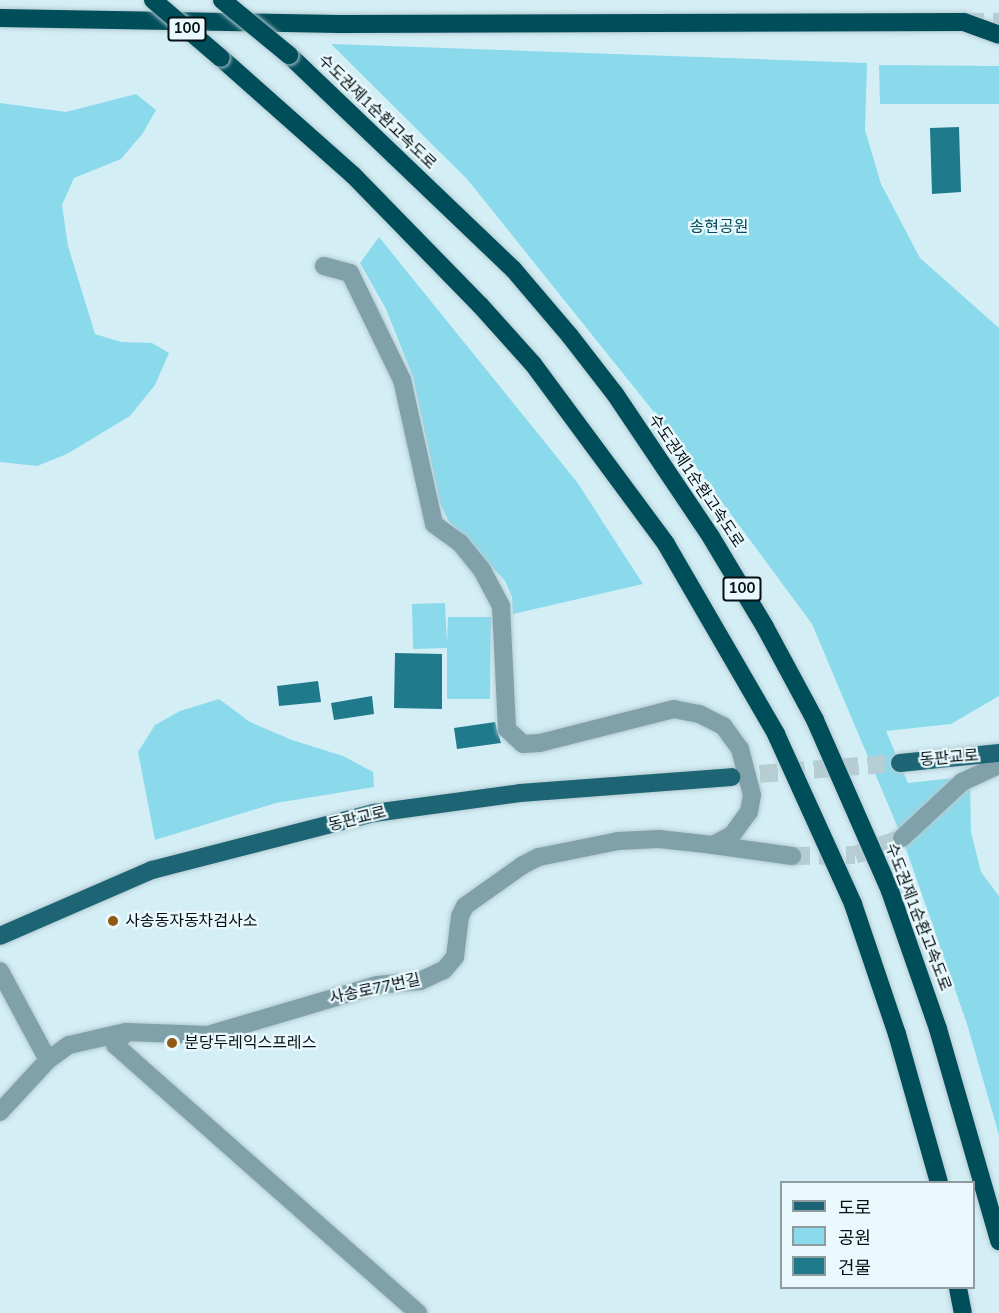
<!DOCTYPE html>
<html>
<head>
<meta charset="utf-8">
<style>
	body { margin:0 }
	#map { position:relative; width:999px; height:1313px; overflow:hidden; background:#d4eef5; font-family:"Nunito Sans","Noto Sans KR",sans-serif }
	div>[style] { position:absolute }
	.green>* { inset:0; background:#8bdaec }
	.building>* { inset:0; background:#1f7a8c }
	.minor-tunnel>* { height:18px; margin-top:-9px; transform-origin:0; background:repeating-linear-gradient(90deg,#b5cdd3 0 18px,transparent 0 27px) }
	.major-tunnel>* { height:18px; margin-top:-9px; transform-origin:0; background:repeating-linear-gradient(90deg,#b5cdd3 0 18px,transparent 0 27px) }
	.highway-tunnel>* { height:18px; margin-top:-9px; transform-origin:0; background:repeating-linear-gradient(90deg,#b5cdd3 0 18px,transparent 0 27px) }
	.roads { filter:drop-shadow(0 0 2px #b3cad1) drop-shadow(0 0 2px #b3cad1) }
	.minor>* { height:18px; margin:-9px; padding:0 9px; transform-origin:9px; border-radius:9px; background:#80a1a9 }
	.major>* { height:18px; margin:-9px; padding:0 9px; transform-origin:9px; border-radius:9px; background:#1d6574 }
	.highway>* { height:18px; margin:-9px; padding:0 9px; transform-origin:9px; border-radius:9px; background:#014e5b }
	.bridges { filter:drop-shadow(0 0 2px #b3cad1) drop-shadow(0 0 2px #b3cad1) }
	.highway-bridge>* { height:18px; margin:-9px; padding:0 9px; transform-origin:9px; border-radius:9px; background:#014e5b }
	.dots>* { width:16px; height:16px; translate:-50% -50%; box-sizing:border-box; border:3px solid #eaf9fd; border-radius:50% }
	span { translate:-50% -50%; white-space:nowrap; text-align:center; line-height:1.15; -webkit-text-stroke:4.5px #eaf9fd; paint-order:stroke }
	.shield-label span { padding:2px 4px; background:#eaf9fd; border:2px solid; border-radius:4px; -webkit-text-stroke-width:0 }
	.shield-label { font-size:15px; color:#071012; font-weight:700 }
	.street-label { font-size:16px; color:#071012 }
	.park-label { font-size:16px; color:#004d5b }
	.poi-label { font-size:16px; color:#071012 }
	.left { translate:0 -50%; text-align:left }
	.legend { position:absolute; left:780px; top:1181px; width:195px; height:108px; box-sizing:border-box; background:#eaf9fd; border:2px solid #8f9c9f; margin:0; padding:8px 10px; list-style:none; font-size:18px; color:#071012 }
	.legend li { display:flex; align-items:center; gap:12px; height:30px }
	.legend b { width:30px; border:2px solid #8f9c9f }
</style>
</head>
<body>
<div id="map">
	<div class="green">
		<div style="clip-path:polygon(331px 44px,867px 63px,865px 130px,881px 184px,920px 258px,999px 328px,999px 696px,951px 724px,886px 731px,908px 783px,954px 778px,906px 827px,898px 828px,812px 624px,674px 437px,467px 179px)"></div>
		<div style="clip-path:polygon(879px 65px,999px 66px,999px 104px,880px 104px)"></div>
		<div style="clip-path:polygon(136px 94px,156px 110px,143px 133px,121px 159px,74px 178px,62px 205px,68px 246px,95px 334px,121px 342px,152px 343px,169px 353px,155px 385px,130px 416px,67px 454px,37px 466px,0 462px,0 103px,66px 112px)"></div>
		<div style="clip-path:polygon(379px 237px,577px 482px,643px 584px,513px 614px,512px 597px,505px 581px,448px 520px,440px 503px,413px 377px,386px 309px,360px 263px)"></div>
		<div style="clip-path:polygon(445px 603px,447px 643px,448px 617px,491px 617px,490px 699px,447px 699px,447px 648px,413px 649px,412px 604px)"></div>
		<div style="clip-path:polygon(219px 699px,250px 722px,292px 740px,343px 756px,373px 772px,374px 787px,276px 803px,155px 840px,138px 752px,155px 725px,180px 711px)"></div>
		<div style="clip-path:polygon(970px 783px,971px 832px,981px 872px,999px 896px,999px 1135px,967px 1024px,904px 843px)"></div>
	</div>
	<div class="building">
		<div style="clip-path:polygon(959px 127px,961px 192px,932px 194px,930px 128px)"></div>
		<div style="clip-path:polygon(395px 653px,442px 654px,442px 709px,394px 708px)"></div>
		<div style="clip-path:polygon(318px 681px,321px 702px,279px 706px,277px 686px)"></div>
		<div style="clip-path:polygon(372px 696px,374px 714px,334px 720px,331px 703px)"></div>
		<div style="clip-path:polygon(495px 722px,501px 743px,457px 749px,454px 728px)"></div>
	</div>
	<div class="minor-tunnel">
		<div style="left:792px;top:856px;width:63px;rotate:-0.9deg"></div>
		<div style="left:855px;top:855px;width:50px;rotate:-19.9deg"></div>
	</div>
	<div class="major-tunnel">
		<div style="left:733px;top:776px;width:168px;rotate:-4.5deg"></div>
	</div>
	<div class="highway-tunnel">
		<div style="left:966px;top:22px;width:33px"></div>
	</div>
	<div class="roads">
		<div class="minor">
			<div style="left:902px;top:838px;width:82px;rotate:-43deg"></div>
			<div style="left:962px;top:782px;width:41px;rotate:-24.7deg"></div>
			<div style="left:713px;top:845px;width:80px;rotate:7.9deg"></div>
			<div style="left:0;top:971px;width:101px;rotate:61.7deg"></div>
			<div style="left:126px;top:1032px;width:17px;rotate:130deg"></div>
			<div style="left:115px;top:1045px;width:405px;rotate:41.5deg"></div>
			<div style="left:0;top:1112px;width:71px;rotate:-47.3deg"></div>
			<div style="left:48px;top:1060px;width:26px;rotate:-36deg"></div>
			<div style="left:69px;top:1045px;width:58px;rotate:-12.8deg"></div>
			<div style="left:126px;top:1032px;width:82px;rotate:2.1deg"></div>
			<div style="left:208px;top:1035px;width:176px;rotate:-16.5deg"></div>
			<div style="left:377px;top:985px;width:43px;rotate:-5.3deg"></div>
			<div style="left:420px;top:981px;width:26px;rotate:-25deg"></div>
			<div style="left:444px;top:970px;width:17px;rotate:-50deg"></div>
			<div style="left:455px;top:957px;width:41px;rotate:-83deg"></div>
			<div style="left:460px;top:916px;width:11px;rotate:-63deg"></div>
			<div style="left:465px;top:906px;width:71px;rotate:-35.3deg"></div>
			<div style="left:523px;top:865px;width:18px;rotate:-27deg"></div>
			<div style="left:539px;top:857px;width:81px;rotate:-11.4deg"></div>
			<div style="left:618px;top:841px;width:41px;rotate:-2.8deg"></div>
			<div style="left:659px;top:839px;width:54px;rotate:6.3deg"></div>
			<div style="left:713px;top:845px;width:21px;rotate:-28deg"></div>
			<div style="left:732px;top:835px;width:29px;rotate:-54deg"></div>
			<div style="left:749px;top:812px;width:17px;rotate:-80deg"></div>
			<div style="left:752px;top:795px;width:48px;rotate:-104.6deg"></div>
			<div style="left:740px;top:749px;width:29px;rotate:-126deg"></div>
			<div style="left:723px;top:726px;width:27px;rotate:-153deg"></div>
			<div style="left:699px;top:714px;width:25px;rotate:-169deg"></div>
			<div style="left:674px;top:709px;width:138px;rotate:165.8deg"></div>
			<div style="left:540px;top:743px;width:17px;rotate:177deg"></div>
			<div style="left:523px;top:744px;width:22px;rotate:-137deg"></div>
			<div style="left:507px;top:729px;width:123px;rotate:-92.8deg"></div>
			<div style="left:501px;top:606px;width:41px;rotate:-117.8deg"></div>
			<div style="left:482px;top:570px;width:35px;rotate:-129deg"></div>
			<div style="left:460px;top:543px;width:32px;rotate:-144deg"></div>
			<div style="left:434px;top:524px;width:148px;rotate:-102.5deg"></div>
			<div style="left:402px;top:380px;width:119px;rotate:-115.9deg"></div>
			<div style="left:350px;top:273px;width:27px;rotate:-165deg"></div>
		</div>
		<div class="major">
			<div style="left:900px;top:763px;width:100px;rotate:-5.8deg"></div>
			<div style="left:0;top:936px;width:166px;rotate:-23.5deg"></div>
			<div style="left:152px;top:870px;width:229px;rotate:-14.4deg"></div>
			<div style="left:374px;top:813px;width:147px;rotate:-7.8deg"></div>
			<div style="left:520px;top:793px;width:212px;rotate:-4.3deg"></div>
		</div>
		<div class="highway">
			<div style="left:0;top:18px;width:340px;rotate:1deg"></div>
			<div style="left:340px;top:24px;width:624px;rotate:-0.18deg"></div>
			<div style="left:964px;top:22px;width:37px;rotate:20deg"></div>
			<div style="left:289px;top:55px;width:310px;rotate:43.7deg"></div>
			<div style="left:513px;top:269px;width:88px;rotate:49.6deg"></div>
			<div style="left:570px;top:336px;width:73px;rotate:52.2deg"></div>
			<div style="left:615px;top:394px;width:172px;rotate:56.1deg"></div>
			<div style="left:711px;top:537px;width:105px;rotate:59deg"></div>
			<div style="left:765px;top:627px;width:106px;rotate:61.7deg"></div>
			<div style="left:815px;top:720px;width:187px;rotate:66.3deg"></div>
			<div style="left:890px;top:891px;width:146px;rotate:70.8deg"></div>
			<div style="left:938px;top:1029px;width:221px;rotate:73.9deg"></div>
			<div style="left:221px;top:58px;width:176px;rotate:41.6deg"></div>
			<div style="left:353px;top:175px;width:182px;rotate:45.7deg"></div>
			<div style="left:480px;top:305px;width:79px;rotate:48.1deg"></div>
			<div style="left:533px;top:364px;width:224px;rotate:53.5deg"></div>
			<div style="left:666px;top:544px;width:220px;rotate:59.9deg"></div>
			<div style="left:776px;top:734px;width:187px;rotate:65.6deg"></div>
			<div style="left:853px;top:904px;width:137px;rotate:71.3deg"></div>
			<div style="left:897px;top:1034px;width:154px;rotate:74.2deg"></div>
			<div style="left:958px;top:1288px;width:25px;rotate:79deg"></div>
		</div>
	</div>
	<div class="bridges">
		<div class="highway-bridge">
			<div style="left:153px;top:0;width:89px;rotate:40.5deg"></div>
			<div style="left:222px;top:0;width:87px;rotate:39.4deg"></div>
		</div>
	</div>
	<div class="dots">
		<div style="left:113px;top:921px;background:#925915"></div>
		<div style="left:172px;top:1043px;background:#925915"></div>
	</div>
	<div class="shield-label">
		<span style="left:187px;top:29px">100</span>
		<span style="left:742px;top:589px">100</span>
	</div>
	<div class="street-label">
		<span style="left:377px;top:112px;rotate:44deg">수도권제1순환고속도로</span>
		<span style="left:696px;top:481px;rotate:56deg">수도권제1순환고속도로</span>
		<span style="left:949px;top:758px;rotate:-5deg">동판교로</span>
		<span style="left:357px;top:819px;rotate:-14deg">동판교로</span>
		<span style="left:918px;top:917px;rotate:69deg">수도권제1순환고속도로</span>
		<span style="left:375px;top:989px;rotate:-12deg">사송로77번길</span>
	</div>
	<div class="park-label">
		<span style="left:719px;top:227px">송현공원</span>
	</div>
	<div class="poi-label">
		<span class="left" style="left:125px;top:921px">사송동자동차검사소</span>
		<span class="left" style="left:184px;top:1043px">분당두레익스프레스</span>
	</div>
	<ul class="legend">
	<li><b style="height:8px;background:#1d6574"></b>도로</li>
	<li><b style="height:16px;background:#8bdaec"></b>공원</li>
	<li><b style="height:16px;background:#1f7a8c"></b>건물</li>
	</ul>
</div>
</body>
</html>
